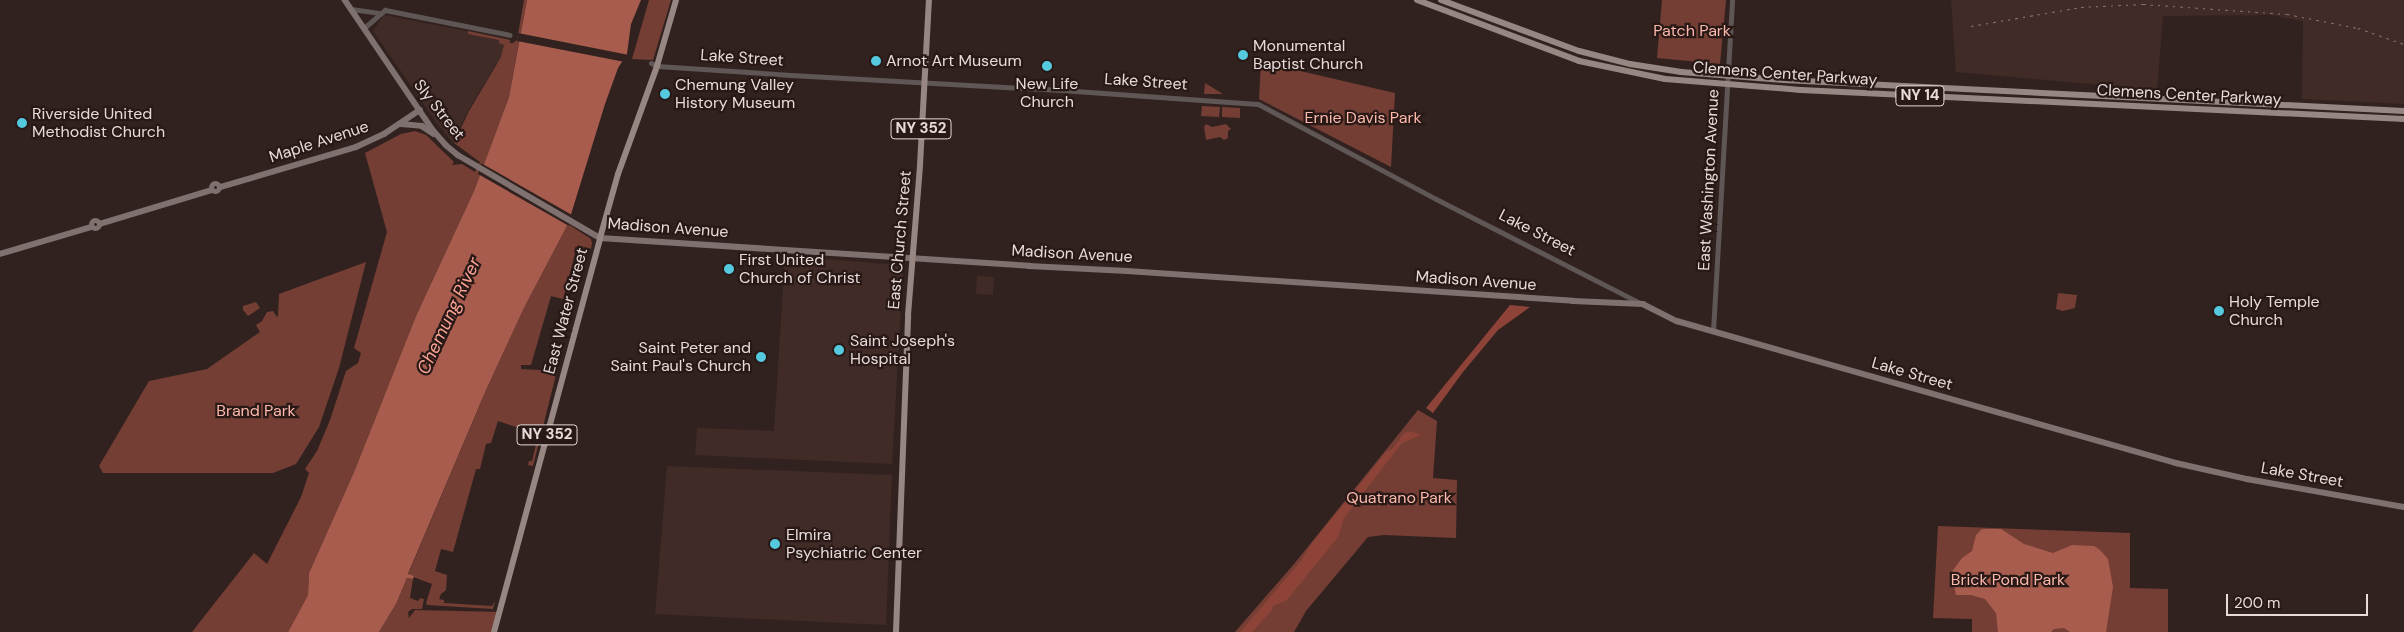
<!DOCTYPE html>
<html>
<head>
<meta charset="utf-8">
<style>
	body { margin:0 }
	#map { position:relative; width:2404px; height:632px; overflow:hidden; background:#32221f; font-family:"DM Sans",sans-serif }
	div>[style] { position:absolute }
	.built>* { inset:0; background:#412b27 }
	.green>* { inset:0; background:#743e35 }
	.forest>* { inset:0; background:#8d4337 }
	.water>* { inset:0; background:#a85c4e }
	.pier>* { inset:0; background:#32221f }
	.tertiary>* { height:5px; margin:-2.5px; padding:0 2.5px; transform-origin:2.5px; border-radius:2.5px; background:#5f5755 }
	.secondary>* { height:5.5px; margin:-2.75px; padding:0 2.75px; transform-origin:2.75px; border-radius:2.75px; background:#7f716f }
	.secondary>.ring { margin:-2.75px; padding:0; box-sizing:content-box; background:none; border:5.5px solid #7f716f; border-radius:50% }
	.primary>* { height:6px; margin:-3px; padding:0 3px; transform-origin:3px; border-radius:3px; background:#978682 }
	.rail>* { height:1px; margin-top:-0.5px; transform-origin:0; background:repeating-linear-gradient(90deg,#847573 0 2.5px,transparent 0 7.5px) }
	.dots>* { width:14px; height:14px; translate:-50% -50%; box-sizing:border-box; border:2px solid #281916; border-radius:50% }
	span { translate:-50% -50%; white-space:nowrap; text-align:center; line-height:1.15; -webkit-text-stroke:4.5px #281916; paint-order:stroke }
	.shield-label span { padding:1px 4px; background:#281916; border:1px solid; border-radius:4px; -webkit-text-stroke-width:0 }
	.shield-label { font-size:15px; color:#e7dbd9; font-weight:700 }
	.park-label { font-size:16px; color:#fcb9ac }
	.poi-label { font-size:16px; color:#e7dbd9 }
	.left { translate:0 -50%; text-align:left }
	.right { translate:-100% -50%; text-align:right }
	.street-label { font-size:16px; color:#e7dbd9 }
	.water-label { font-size:18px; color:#fba494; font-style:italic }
	.scale { position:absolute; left:2226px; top:594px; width:142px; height:22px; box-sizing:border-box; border:2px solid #e7dbd9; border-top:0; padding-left:6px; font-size:15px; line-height:18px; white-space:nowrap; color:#e7dbd9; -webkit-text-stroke:4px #281916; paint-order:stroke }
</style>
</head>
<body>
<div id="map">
	<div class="built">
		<div style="clip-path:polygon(1951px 0,2404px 0,2404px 104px,2302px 99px,2303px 21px,2270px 15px,2163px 16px,2157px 90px,1956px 72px)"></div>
		<div style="clip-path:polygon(384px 15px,508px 39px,501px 64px,496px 64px,468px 111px,453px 143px,438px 125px,373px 31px)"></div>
		<div style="clip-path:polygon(785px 256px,899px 265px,903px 271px,892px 464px,695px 455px,697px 428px,774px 431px)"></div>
		<div style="clip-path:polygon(977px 276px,994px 277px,993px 295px,976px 294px)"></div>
		<div style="clip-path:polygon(667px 466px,892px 475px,886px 625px,655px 614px)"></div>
	</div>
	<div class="green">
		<div style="clip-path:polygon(524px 0,527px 0,509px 97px,474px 191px,416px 316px,354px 472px,309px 573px,308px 595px,288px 632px,192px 632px,254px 553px,267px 564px,301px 497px,309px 473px,305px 469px,317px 451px,330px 420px,346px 371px,358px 363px,361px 353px,354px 348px,387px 232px,365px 153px,401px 134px,415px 131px,426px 135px,454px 162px,452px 165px,462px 164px,475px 172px,480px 162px,454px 143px,469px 111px,501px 57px,504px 45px,499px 43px,499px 40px,468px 34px,468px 31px,510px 40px,510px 43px,513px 43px,517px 40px)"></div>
		<div style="clip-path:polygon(649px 0,671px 0,653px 60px,632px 59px)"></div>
		<div style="clip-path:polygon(1662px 0,1726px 0,1720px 64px,1657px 58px)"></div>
		<div style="clip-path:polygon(1261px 62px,1395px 93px,1391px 167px,1259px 99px)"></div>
		<div style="clip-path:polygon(1205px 83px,1223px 94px,1204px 94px)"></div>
		<div style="clip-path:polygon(1202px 106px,1220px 107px,1219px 117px,1201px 116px)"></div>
		<div style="clip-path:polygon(1222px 107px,1240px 108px,1240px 118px,1222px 117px)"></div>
		<div style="clip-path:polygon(1206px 124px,1212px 127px,1226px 124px,1231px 129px,1228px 131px,1228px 138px,1224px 140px,1220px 137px,1206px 140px,1204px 127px)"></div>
		<div style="clip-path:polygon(568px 224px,591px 239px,592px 243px,591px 249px,577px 246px,563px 299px,551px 296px,531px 365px,521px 365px,521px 369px,557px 371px,533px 466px,528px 465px,529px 461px,532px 461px,537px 440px,534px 433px,498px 421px,491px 443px,486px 444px,480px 469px,476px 469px,453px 552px,441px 549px,435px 571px,447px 575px,446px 590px,441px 594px,439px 599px,444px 600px,444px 603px,492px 606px,495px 601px,493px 609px,427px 605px,426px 603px,432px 584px,408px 575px,486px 390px,524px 308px)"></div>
		<div style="clip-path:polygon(366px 262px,339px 368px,319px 427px,296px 464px,273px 473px,103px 473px,99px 466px,149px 381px,207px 369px,260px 332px,256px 325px,262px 321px,267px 312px,273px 311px,277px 317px,278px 316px,279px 294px)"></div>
		<div style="clip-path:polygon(2058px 293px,2077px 295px,2075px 308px,2063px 311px,2056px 309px)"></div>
		<div style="clip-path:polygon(256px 302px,260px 308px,248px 316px,243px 310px,243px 306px)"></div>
		<div style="clip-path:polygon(1418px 410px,1437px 421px,1433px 478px,1457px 480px,1456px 538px,1384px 535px,1368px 537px,1306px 611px,1294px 632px,1235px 632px,1294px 564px)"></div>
		<div style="clip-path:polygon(1938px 526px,2130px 533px,2130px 588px,2168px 589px,2168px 632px,1972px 632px,1972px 619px,1933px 618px)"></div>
		<div style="clip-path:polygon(407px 578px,413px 579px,410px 598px,418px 601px,420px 598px,424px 599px,422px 609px,412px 609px,408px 612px,409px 618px,415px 610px,500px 612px,494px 632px,379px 632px,396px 604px)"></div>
	</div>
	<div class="forest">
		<div style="clip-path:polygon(1510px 305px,1530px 307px,1498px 330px,1463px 372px,1433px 413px,1426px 408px)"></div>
		<div style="clip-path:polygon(1411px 431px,1421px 435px,1402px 443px,1385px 465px,1344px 518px,1338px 537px,1287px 600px,1273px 606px,1272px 610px,1252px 632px,1240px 632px,1301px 561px,1312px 543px,1386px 452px,1393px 448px,1404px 433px)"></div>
	</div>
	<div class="water">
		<div style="clip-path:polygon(527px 0,641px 0,631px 24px,627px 54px,618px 68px,605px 104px,568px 224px,524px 308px,486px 390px,408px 574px,414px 576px,413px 579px,407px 578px,396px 604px,379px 632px,288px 632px,308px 595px,309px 573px,354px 472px,416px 316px,474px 191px,509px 97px)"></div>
		<div style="clip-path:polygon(1982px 529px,2001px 529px,2024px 544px,2053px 553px,2072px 545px,2094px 546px,2100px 550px,2108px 559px,2113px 587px,2106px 632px,2070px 632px,2064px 628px,2054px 629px,2051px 632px,1998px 632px,1996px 613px,1985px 599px,1971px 595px,1956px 595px,1951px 573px,1962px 558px,1972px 551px,1976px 535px)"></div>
	</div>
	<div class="pier">
		<div style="clip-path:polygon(518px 33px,629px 55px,625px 62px,517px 41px)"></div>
		<div style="clip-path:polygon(481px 163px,572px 215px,569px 226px,478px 174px)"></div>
	</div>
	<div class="tertiary">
		<div style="left:351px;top:9px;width:28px;rotate:8deg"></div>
		<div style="left:364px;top:28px;width:28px;rotate:-41deg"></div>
		<div style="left:385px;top:10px;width:127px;rotate:11.3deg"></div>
		<div style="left:651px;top:63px;width:7px;rotate:27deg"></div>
		<div style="left:657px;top:66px;width:134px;rotate:3.8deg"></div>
		<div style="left:791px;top:75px;width:270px;rotate:3.2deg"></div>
		<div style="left:1061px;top:90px;width:197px;rotate:4.1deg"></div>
		<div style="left:1258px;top:104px;width:202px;rotate:28.1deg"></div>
		<div style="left:1436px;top:199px;width:231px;rotate:27deg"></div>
		<div style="left:1713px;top:331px;width:332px;rotate:-86.7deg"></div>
	</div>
	<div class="secondary">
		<div style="left:345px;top:0;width:157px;rotate:55.9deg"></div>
		<div style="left:433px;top:130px;width:20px;rotate:49deg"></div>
		<div style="left:446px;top:145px;width:16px;rotate:40deg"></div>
		<div style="left:458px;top:155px;width:164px;rotate:30.3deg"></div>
		<div style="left:600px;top:238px;width:430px;rotate:3.7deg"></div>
		<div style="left:1029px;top:266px;width:98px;rotate:2.9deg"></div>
		<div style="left:1127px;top:271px;width:447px;rotate:3.8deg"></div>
		<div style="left:1573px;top:301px;width:70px;rotate:2.5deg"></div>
		<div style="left:1643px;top:304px;width:38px;rotate:27deg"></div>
		<div style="left:1677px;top:321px;width:519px;rotate:15.88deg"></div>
		<div style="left:2176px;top:463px;width:73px;rotate:12.7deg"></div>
		<div style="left:2247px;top:479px;width:159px;rotate:10.1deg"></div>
		<div style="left:401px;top:124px;width:21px;rotate:5deg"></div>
		<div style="left:422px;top:126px;width:14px;rotate:34deg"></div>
		<div class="ring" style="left:211.5px;top:183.5px;width:3.5px;height:3.5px"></div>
		<div style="left:221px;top:187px;width:141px;rotate:-16.5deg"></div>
		<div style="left:356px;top:147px;width:31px;rotate:-25deg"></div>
		<div style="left:384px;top:134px;width:43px;rotate:-33.7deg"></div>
		<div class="ring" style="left:91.5px;top:220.5px;width:3.5px;height:3.5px"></div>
		<div style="left:100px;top:224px;width:117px;rotate:-16.9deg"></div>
		<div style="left:0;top:254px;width:96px;rotate:-16.4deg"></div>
	</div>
	<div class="primary">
		<div style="left:1417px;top:0;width:173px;rotate:20.6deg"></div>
		<div style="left:1579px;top:61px;width:88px;rotate:11.8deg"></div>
		<div style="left:1665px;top:79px;width:136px;rotate:4.6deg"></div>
		<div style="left:1801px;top:90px;width:604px;rotate:2.75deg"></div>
		<div style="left:1441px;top:0;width:147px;rotate:20.3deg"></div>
		<div style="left:1579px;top:51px;width:53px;rotate:14.3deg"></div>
		<div style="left:1630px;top:64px;width:52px;rotate:8.9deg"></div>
		<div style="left:1681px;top:72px;width:103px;rotate:4.4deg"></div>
		<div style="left:1784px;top:80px;width:621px;rotate:2.86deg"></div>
		<div style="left:494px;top:632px;width:408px;rotate:-74.9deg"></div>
		<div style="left:600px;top:238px;width:66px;rotate:-74.3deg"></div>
		<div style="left:618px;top:174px;width:115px;rotate:-70.1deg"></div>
		<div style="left:657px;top:66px;width:69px;rotate:-73.9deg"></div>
		<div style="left:896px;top:632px;width:317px;rotate:-87.8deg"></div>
		<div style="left:908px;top:315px;width:150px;rotate:-85.4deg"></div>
		<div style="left:920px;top:165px;width:165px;rotate:-86.9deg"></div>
	</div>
	<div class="rail">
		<div style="left:1971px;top:26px;width:112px;rotate:-9.8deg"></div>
		<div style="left:2081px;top:7px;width:62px;rotate:-2.8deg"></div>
		<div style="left:2143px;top:4px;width:144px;rotate:4deg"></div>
		<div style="left:2287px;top:14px;width:72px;rotate:11.2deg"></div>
		<div style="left:2358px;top:28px;width:49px;rotate:19.2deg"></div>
	</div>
	<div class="dots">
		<div style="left:1243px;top:55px;background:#55cadf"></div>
		<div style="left:876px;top:61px;background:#55cadf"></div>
		<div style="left:1047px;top:66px;background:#55cadf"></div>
		<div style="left:665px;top:94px;background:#55cadf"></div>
		<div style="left:22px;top:123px;background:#55cadf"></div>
		<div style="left:729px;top:269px;background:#55cadf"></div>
		<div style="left:2219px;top:311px;background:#55cadf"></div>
		<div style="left:839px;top:350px;background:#55cadf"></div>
		<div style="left:761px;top:357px;background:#55cadf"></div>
		<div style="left:775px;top:544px;background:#55cadf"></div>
	</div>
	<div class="shield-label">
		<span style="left:1920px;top:96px">NY 14</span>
		<span style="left:921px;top:129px">NY 352</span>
		<span style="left:547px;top:435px">NY 352</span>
	</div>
	<div class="park-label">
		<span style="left:1692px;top:31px">Patch Park</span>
		<span style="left:1363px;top:118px">Ernie Davis Park</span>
		<span style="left:256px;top:411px">Brand Park</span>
		<span style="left:1399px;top:498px">Quatrano Park</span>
		<span style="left:2008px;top:580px">Brick Pond Park</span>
	</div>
	<div class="poi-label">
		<span class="left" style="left:1253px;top:55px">Monumental<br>Baptist Church</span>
		<span class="left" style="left:886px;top:61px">Arnot Art Museum</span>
		<span style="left:1047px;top:93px">New Life<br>Church</span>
		<span class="left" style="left:675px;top:94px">Chemung Valley<br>History Museum</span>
		<span class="left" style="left:32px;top:123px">Riverside United<br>Methodist Church</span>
		<span class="left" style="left:739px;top:269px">First United<br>Church of Christ</span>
		<span class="left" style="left:2229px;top:311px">Holy Temple<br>Church</span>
		<span class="left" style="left:850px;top:350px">Saint Joseph's<br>Hospital</span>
		<span class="right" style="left:751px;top:357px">Saint Peter and<br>Saint Paul's Church</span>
		<span class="left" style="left:786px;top:544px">Elmira<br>Psychiatric Center</span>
	</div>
	<div class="street-label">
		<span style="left:742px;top:58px;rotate:4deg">Lake Street</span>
		<span style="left:1785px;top:74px;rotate:4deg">Clemens Center Parkway</span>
		<span style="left:1146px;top:82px;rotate:4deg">Lake Street</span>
		<span style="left:2189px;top:95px;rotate:3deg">Clemens Center Parkway</span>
		<span style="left:439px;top:110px;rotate:52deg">Sly Street</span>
		<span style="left:319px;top:142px;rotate:-18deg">Maple Avenue</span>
		<span style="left:1709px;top:180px;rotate:-87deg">East Washington Avenue</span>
		<span style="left:668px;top:228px;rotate:4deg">Madison Avenue</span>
		<span style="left:1537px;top:233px;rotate:27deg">Lake Street</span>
		<span style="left:900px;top:240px;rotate:-85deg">East Church Street</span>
		<span style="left:1072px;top:254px;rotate:3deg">Madison Avenue</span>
		<span style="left:1476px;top:281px;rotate:4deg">Madison Avenue</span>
		<span style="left:566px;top:311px;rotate:-75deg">East Water Street</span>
		<span style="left:1912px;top:374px;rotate:16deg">Lake Street</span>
		<span style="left:2302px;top:475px;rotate:10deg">Lake Street</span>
	</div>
	<div class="water-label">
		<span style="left:449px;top:316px;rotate:-65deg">Chemung River</span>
	</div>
	<div class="scale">200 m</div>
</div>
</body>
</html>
